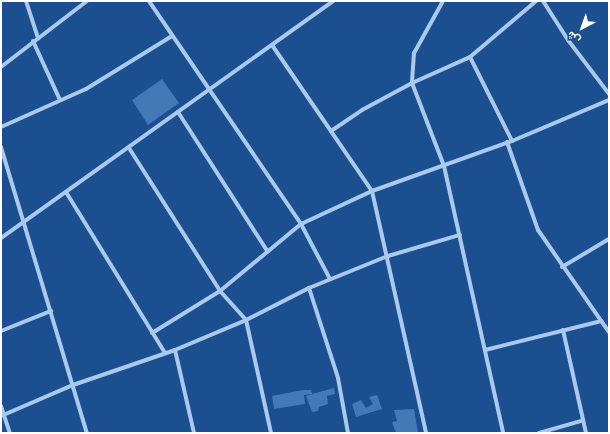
<!DOCTYPE html>
<html>
<head>
<meta charset="utf-8">
<style>
	body { margin:0 }
	#map { position:relative; width:610px; height:434px; overflow:hidden; background:#1b4f8f; font-family:"Alegreya Sans",Vazirmatn,sans-serif }
	div>[style] { position:absolute }
	.building>* { inset:0; background:#4478b7 }
	.street>* { height:4px; margin:-2px; padding:0 2px; transform-origin:2px; border-radius:2px; background:#a9c9ee }
	span { translate:-50% -50%; white-space:nowrap; text-align:center; line-height:1.15; -webkit-text-stroke:3px #1b4f8f; paint-order:stroke }
	.frame { position:absolute; inset:0; border:2px solid #fff; pointer-events:none }
	.north { position:absolute; left:562px; top:8px; width:40px; height:40px; -webkit-text-stroke:3px #1b4f8f; paint-order:stroke; rotate:221deg; font-size:11px; font-weight:700; line-height:16px; text-align:center; color:#fff }
	.north::after { content:''; display:block; margin:auto; width:14px; height:18px; background:#fff; clip-path:polygon(50% 0,100% 100%,50% 72%,0 100%) }
</style>
</head>
<body>
<div id="map">
	<div class="building">
		<div style="clip-path:polygon(162px 79px,179px 103px,148px 125px,132px 100px)"></div>
		<div style="clip-path:polygon(334px 388px,335px 394px,327px 396px,328px 404px,319px 407px,318px 411px,312px 412px,306px 396px,312px 394px,304px 395px,305px 404px,274px 409px,272px 396px,303px 390px,311px 390px,312px 394px)"></div>
		<div style="clip-path:polygon(377px 395px,382px 409px,356px 417px,352px 404px,361px 400px,366px 408px,373px 404px,369px 397px)"></div>
		<div style="clip-path:polygon(414px 409px,418px 433px,396px 433px,392px 422px,397px 421px,394px 410px)"></div>
	</div>
	<div class="street">
		<div style="left:26px;top:1px;width:39px;rotate:72deg"></div>
		<div style="left:149px;top:1px;width:270px;rotate:55.7deg"></div>
		<div style="left:301px;top:224px;width:62px;rotate:62.2deg"></div>
		<div style="left:443px;top:1px;width:60px;rotate:119.1deg"></div>
		<div style="left:414px;top:53px;width:30px;rotate:94deg"></div>
		<div style="left:412px;top:83px;width:89px;rotate:68.9deg"></div>
		<div style="left:444px;top:166px;width:273px;rotate:77.5deg"></div>
		<div style="left:543px;top:1px;width:46px;rotate:57.3deg"></div>
		<div style="left:568px;top:40px;width:68px;rotate:52.8deg"></div>
		<div style="left:33px;top:41px;width:65px;rotate:65.4deg"></div>
		<div style="left:272px;top:45px;width:177px;rotate:55.6deg"></div>
		<div style="left:372px;top:191px;width:248px;rotate:77.4deg"></div>
		<div style="left:470px;top:57px;width:94px;rotate:63.4deg"></div>
		<div style="left:1px;top:67px;width:108px;rotate:-37.5deg"></div>
		<div style="left:178px;top:112px;width:166px;rotate:57.3deg"></div>
		<div style="left:1px;top:127px;width:93px;rotate:-24.1deg"></div>
		<div style="left:86px;top:89px;width:101px;rotate:-31.6deg"></div>
		<div style="left:331px;top:131px;width:37px;rotate:-34deg"></div>
		<div style="left:362px;top:110px;width:57px;rotate:-28.4deg"></div>
		<div style="left:412px;top:83px;width:64px;rotate:-24.1deg"></div>
		<div style="left:470px;top:57px;width:87px;rotate:-40.3deg"></div>
		<div style="left:507px;top:142px;width:93px;rotate:70.6deg"></div>
		<div style="left:538px;top:230px;width:124px;rotate:55.2deg"></div>
		<div style="left:1px;top:147px;width:299px;rotate:73.3deg"></div>
		<div style="left:129px;top:148px;width:169px;rotate:57.5deg"></div>
		<div style="left:220px;top:291px;width:39px;rotate:48deg"></div>
		<div style="left:246px;top:320px;width:116px;rotate:77.5deg"></div>
		<div style="left:66px;top:192px;width:189px;rotate:58.4deg"></div>
		<div style="left:1px;top:238px;width:408px;rotate:-35.5deg"></div>
		<div style="left:562px;top:267px;width:55px;rotate:-30.8deg"></div>
		<div style="left:309px;top:288px;width:95px;rotate:72.1deg"></div>
		<div style="left:338px;top:378px;width:56px;rotate:79.7deg"></div>
		<div style="left:563px;top:330px;width:106px;rotate:77.4deg"></div>
		<div style="left:1px;top:331px;width:54px;rotate:-21.8deg"></div>
		<div style="left:152px;top:333px;width:80px;rotate:-31.7deg"></div>
		<div style="left:220px;top:291px;width:105px;rotate:-39.6deg"></div>
		<div style="left:301px;top:224px;width:78px;rotate:-24.9deg"></div>
		<div style="left:372px;top:191px;width:149px;rotate:-19.7deg"></div>
		<div style="left:512px;top:141px;width:105px;rotate:-22.9deg"></div>
		<div style="left:175px;top:350px;width:85px;rotate:77.1deg"></div>
		<div style="left:485px;top:350px;width:120px;rotate:-14deg"></div>
		<div style="left:1px;top:406px;width:28px;rotate:72deg"></div>
		<div style="left:1px;top:416px;width:78px;rotate:-23.3deg"></div>
		<div style="left:73px;top:385px;width:108px;rotate:-18.9deg"></div>
		<div style="left:175px;top:350px;width:77px;rotate:-22.9deg"></div>
		<div style="left:246px;top:320px;width:71px;rotate:-26.9deg"></div>
		<div style="left:309px;top:288px;width:85px;rotate:-22.1deg"></div>
		<div style="left:388px;top:256px;width:75px;rotate:-16.3deg"></div>
		<div style="left:539px;top:433px;width:44px;rotate:-15.9deg"></div>
	</div>
	<div class="frame"></div>
	<div class="north">ش</div>
</div>
</body>
</html>
